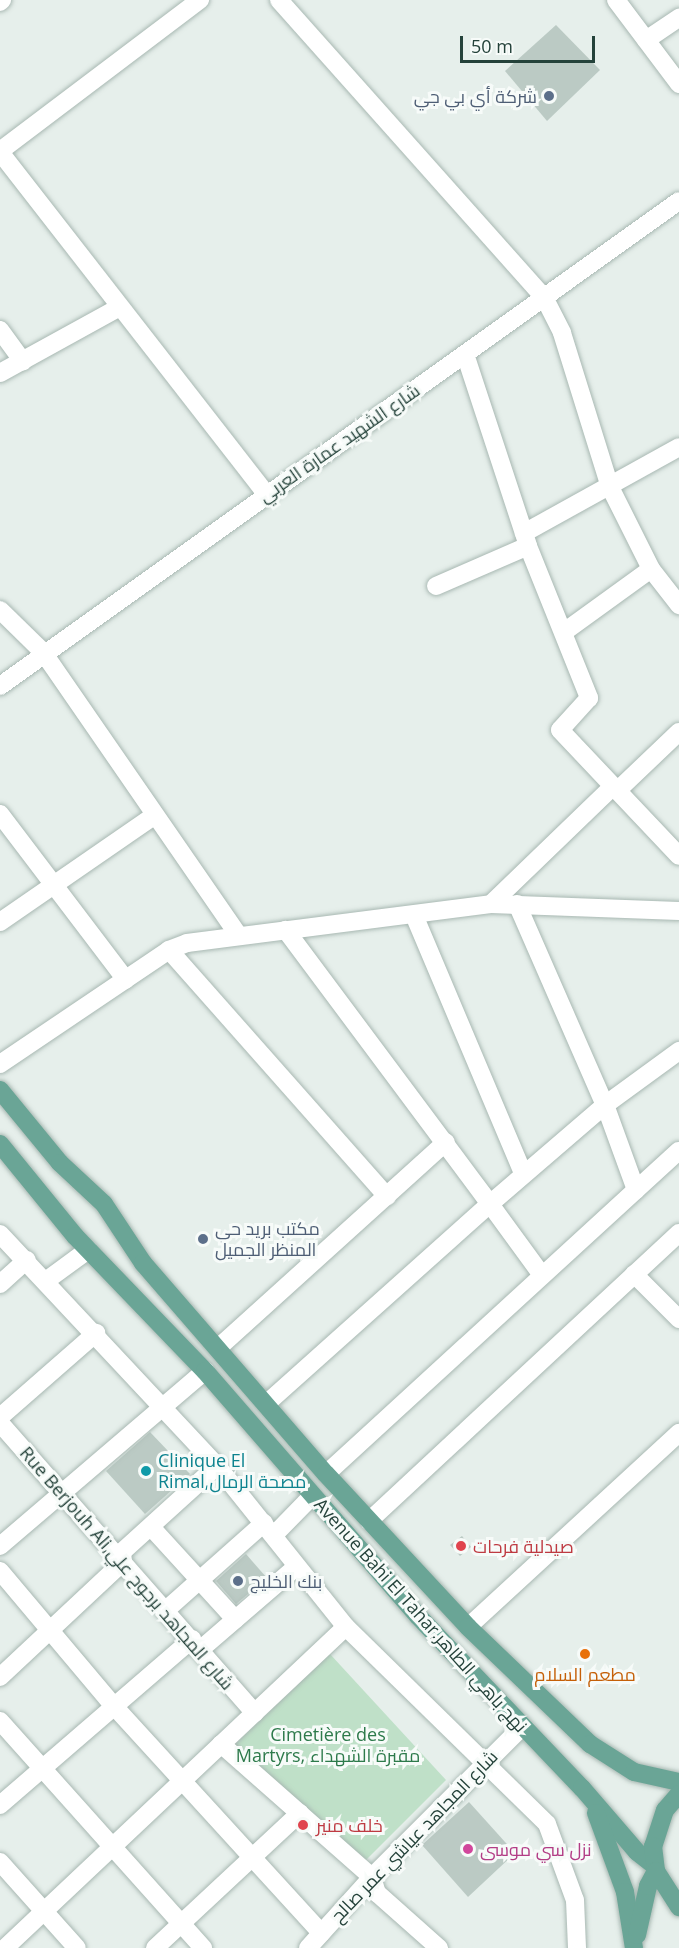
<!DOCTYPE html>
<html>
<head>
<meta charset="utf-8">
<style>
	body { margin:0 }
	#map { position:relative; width:679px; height:1948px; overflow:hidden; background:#e6efeb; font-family:"Open Sans",Cairo,sans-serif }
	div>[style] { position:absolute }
	.green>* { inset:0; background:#bfe0c8 }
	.building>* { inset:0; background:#bbcac4 }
	.roads { filter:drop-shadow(0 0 2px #a8b8b2) drop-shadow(0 0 2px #a8b8b2) }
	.minor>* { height:18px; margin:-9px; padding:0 9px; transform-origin:9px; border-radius:9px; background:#fff }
	.major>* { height:18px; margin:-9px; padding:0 9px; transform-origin:9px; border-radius:9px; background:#6aa596 }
	.dots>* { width:16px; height:16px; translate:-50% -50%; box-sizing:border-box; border:3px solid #f7fbf9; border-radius:50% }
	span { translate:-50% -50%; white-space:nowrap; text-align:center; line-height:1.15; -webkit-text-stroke:6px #f7fbf9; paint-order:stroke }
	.service-label { font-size:18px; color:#4e5e75 }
	.right { translate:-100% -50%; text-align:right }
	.left { translate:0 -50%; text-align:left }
	.street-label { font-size:18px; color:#24423a }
	.culture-label { font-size:18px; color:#0d838f }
	.health-label { font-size:18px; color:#be3a42 }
	.food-label { font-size:18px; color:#c56008 }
	.park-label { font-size:18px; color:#2d7a4b }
	.hotel-label { font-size:18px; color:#b23c85 }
	.scale { position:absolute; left:460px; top:36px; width:135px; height:27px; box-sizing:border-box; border:3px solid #24423a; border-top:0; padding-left:8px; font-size:18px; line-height:21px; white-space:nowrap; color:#24423a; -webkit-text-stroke:4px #f7fbf9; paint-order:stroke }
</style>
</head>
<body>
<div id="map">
	<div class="green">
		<div style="clip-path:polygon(330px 1654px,446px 1780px,365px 1861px,232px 1747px)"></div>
	</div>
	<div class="building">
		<div style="clip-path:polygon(556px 25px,600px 70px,547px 121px,505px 71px)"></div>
		<div style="clip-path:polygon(150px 1432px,190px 1474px,145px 1514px,106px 1471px)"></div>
		<div style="clip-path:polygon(462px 1536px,471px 1547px,460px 1556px,450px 1545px)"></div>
		<div style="clip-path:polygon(246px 1554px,267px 1578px,236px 1604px,216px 1581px)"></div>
		<div style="clip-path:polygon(469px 1802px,515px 1853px,468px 1897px,422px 1845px)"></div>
	</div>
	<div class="roads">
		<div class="minor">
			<div style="left:279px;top:0;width:400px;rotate:48.3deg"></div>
			<div style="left:545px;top:299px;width:38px;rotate:63deg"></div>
			<div style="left:562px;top:333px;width:161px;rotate:72.7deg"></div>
			<div style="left:610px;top:487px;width:92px;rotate:63.4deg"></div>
			<div style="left:651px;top:569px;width:46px;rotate:52.1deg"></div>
			<div style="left:616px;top:0;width:105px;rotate:53.1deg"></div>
			<div style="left:0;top:2px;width:3px;rotate:-45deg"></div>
			<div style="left:646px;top:40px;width:40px;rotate:-34deg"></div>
			<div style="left:0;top:151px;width:251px;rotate:-37.1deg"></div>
			<div style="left:0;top:152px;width:435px;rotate:52.1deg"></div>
			<div style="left:0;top:330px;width:39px;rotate:54deg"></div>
			<div style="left:465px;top:354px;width:202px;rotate:71.8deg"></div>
			<div style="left:528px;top:546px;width:164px;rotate:68.1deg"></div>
			<div style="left:589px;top:698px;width:43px;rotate:132.2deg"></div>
			<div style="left:560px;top:730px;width:173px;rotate:46.6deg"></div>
			<div style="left:0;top:373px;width:135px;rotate:-28.8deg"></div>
			<div style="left:524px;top:533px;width:177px;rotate:-29deg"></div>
			<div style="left:436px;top:586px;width:100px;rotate:-23.5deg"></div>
			<div style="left:0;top:610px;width:60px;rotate:44.3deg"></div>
			<div style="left:43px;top:652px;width:344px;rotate:55.4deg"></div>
			<div style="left:564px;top:632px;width:107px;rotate:-35.9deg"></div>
			<div style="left:0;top:686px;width:834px;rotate:-35.54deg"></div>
			<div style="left:618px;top:790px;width:84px;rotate:-43.6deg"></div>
			<div style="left:0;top:814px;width:208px;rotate:52.8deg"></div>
			<div style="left:491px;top:904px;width:170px;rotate:-44deg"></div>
			<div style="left:517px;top:904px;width:219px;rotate:66.4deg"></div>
			<div style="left:605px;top:1105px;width:152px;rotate:139.3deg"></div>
			<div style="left:490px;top:1204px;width:87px;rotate:53.9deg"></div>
			<div style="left:414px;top:915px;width:280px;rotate:67.1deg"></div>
			<div style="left:0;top:922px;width:188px;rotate:-34.6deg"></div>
			<div style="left:169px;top:950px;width:329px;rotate:48.5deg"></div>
			<div style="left:0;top:1064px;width:204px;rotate:-34deg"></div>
			<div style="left:169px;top:950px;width:19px;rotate:-21deg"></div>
			<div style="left:187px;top:943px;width:306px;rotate:-7.3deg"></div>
			<div style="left:491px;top:904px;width:188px;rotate:2.1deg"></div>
			<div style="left:636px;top:1190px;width:90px;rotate:-110deg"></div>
			<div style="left:605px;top:1105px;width:92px;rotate:-36.1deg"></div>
			<div style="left:0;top:1234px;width:318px;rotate:46.9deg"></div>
			<div style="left:217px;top:1466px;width:206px;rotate:51.3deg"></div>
			<div style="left:346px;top:1627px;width:281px;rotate:44.4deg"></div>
			<div style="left:547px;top:1824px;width:81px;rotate:69.8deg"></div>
			<div style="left:575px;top:1900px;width:48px;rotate:87.6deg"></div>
			<div style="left:634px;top:1274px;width:64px;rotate:45deg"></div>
			<div style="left:47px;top:1280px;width:51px;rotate:-36.2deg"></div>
			<div style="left:0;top:1284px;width:36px;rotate:-42deg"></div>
			<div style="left:218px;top:1348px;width:307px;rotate:-42.1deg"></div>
			<div style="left:266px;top:1404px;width:300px;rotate:-41.8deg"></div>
			<div style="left:490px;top:1204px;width:342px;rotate:-126.7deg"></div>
			<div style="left:0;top:1417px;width:128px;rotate:-41.2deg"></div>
			<div style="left:0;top:1423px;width:386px;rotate:48.7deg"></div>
			<div style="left:326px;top:1474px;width:478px;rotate:-42.5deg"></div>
			<div style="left:369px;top:1521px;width:423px;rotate:-42.9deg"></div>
			<div style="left:151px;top:1527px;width:125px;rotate:47.6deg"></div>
			<div style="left:274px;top:1535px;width:54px;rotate:-45.7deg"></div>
			<div style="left:0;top:1546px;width:270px;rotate:-40.5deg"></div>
			<div style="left:0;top:1571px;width:175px;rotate:49.9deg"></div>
			<div style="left:113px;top:1705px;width:309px;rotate:47.6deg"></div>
			<div style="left:166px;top:1610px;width:131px;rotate:-41.6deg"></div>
			<div style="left:468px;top:1627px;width:287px;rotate:-42.6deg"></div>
			<div style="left:201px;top:1649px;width:125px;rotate:-40.8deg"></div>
			<div style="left:0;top:1677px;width:168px;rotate:-43.1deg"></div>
			<div style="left:123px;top:1562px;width:10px;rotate:-96deg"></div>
			<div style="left:122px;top:1552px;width:128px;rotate:-42.2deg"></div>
			<div style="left:0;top:1721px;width:305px;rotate:48.2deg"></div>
			<div style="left:221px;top:1744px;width:201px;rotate:41.4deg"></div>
			<div style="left:372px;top:1877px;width:17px;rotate:73deg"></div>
			<div style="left:377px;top:1893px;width:83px;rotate:41.6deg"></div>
			<div style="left:0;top:1805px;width:254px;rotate:-40.8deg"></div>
			<div style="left:0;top:1862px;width:115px;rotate:48.2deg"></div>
			<div style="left:5px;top:1948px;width:468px;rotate:-43.3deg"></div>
			<div style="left:155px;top:1948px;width:198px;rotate:-43deg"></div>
			<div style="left:308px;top:1948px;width:96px;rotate:-48deg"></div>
			<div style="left:372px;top:1877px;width:212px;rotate:-45deg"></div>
		</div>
		<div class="major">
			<div style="left:0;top:1090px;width:94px;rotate:50.6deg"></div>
			<div style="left:60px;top:1163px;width:60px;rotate:43deg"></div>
			<div style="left:104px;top:1204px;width:71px;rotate:56.5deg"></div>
			<div style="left:143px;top:1263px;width:279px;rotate:49.1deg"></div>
			<div style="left:326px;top:1474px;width:209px;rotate:47.1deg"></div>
			<div style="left:468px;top:1627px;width:169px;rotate:43.8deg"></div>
			<div style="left:590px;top:1744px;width:52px;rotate:32.5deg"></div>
			<div style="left:634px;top:1772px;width:46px;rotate:12.5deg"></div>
			<div style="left:0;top:1144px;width:119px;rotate:50.8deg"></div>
			<div style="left:75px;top:1236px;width:187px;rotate:46.1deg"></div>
			<div style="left:205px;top:1371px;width:325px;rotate:49deg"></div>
			<div style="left:418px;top:1616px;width:238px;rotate:46.4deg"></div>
			<div style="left:582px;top:1788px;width:84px;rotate:49.3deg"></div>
			<div style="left:637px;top:1852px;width:23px;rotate:38deg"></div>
			<div style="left:679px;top:1794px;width:21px;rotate:131deg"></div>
			<div style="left:665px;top:1810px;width:38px;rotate:108deg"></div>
			<div style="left:653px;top:1846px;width:25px;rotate:83deg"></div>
			<div style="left:656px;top:1871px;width:43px;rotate:57.4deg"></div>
			<div style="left:596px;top:1813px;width:84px;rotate:69.8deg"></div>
			<div style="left:625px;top:1892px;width:57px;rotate:80.9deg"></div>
			<div style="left:637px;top:1935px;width:50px;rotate:-77.3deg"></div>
			<div style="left:648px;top:1886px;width:17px;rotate:-62deg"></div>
		</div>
	</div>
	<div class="dots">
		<div style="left:549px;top:96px;background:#5c6f8a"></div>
		<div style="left:203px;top:1239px;background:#5c6f8a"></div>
		<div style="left:146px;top:1471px;background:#0f9aa8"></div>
		<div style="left:461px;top:1546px;background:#e0444e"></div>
		<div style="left:238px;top:1581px;background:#5c6f8a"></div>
		<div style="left:585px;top:1654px;background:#e8710a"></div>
		<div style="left:303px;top:1825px;background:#e0444e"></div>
		<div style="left:468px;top:1849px;background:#d1479c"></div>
	</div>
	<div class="service-label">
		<span class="right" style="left:537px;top:96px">شركة أي بي جي</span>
		<span class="left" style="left:215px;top:1239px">مكتب بريد حي<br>المنظر الجميل</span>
		<span class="left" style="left:250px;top:1581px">بنك الخليج</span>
	</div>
	<div class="street-label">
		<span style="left:339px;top:443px;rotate:-35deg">شارع الشهيد عمارة العربي</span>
		<span style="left:127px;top:1568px;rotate:49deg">Rue Berjouh Ali,شارع المجاهد برجوح علي</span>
		<span style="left:421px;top:1615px;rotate:48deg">Avenue Bahi El Tahar,نهج باهي الطاهر</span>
		<span style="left:414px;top:1836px;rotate:-46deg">شارع المجاهد عياشي عمر صالح</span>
	</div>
	<div class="culture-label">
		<span class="left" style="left:158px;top:1471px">Clinique El<br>Rimal,مصحة الرمال</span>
	</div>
	<div class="health-label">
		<span class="left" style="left:473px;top:1546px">صيدلية فرحات</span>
		<span class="left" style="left:316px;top:1825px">خلف منير</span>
	</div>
	<div class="food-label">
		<span style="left:585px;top:1674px">مطعم السلام</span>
	</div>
	<div class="park-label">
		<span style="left:328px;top:1745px">Cimetière des<br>Martyrs, مقبرة الشهداء</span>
	</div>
	<div class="hotel-label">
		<span class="left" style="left:480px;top:1849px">نزل سي موسى</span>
	</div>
	<div class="scale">50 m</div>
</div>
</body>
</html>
